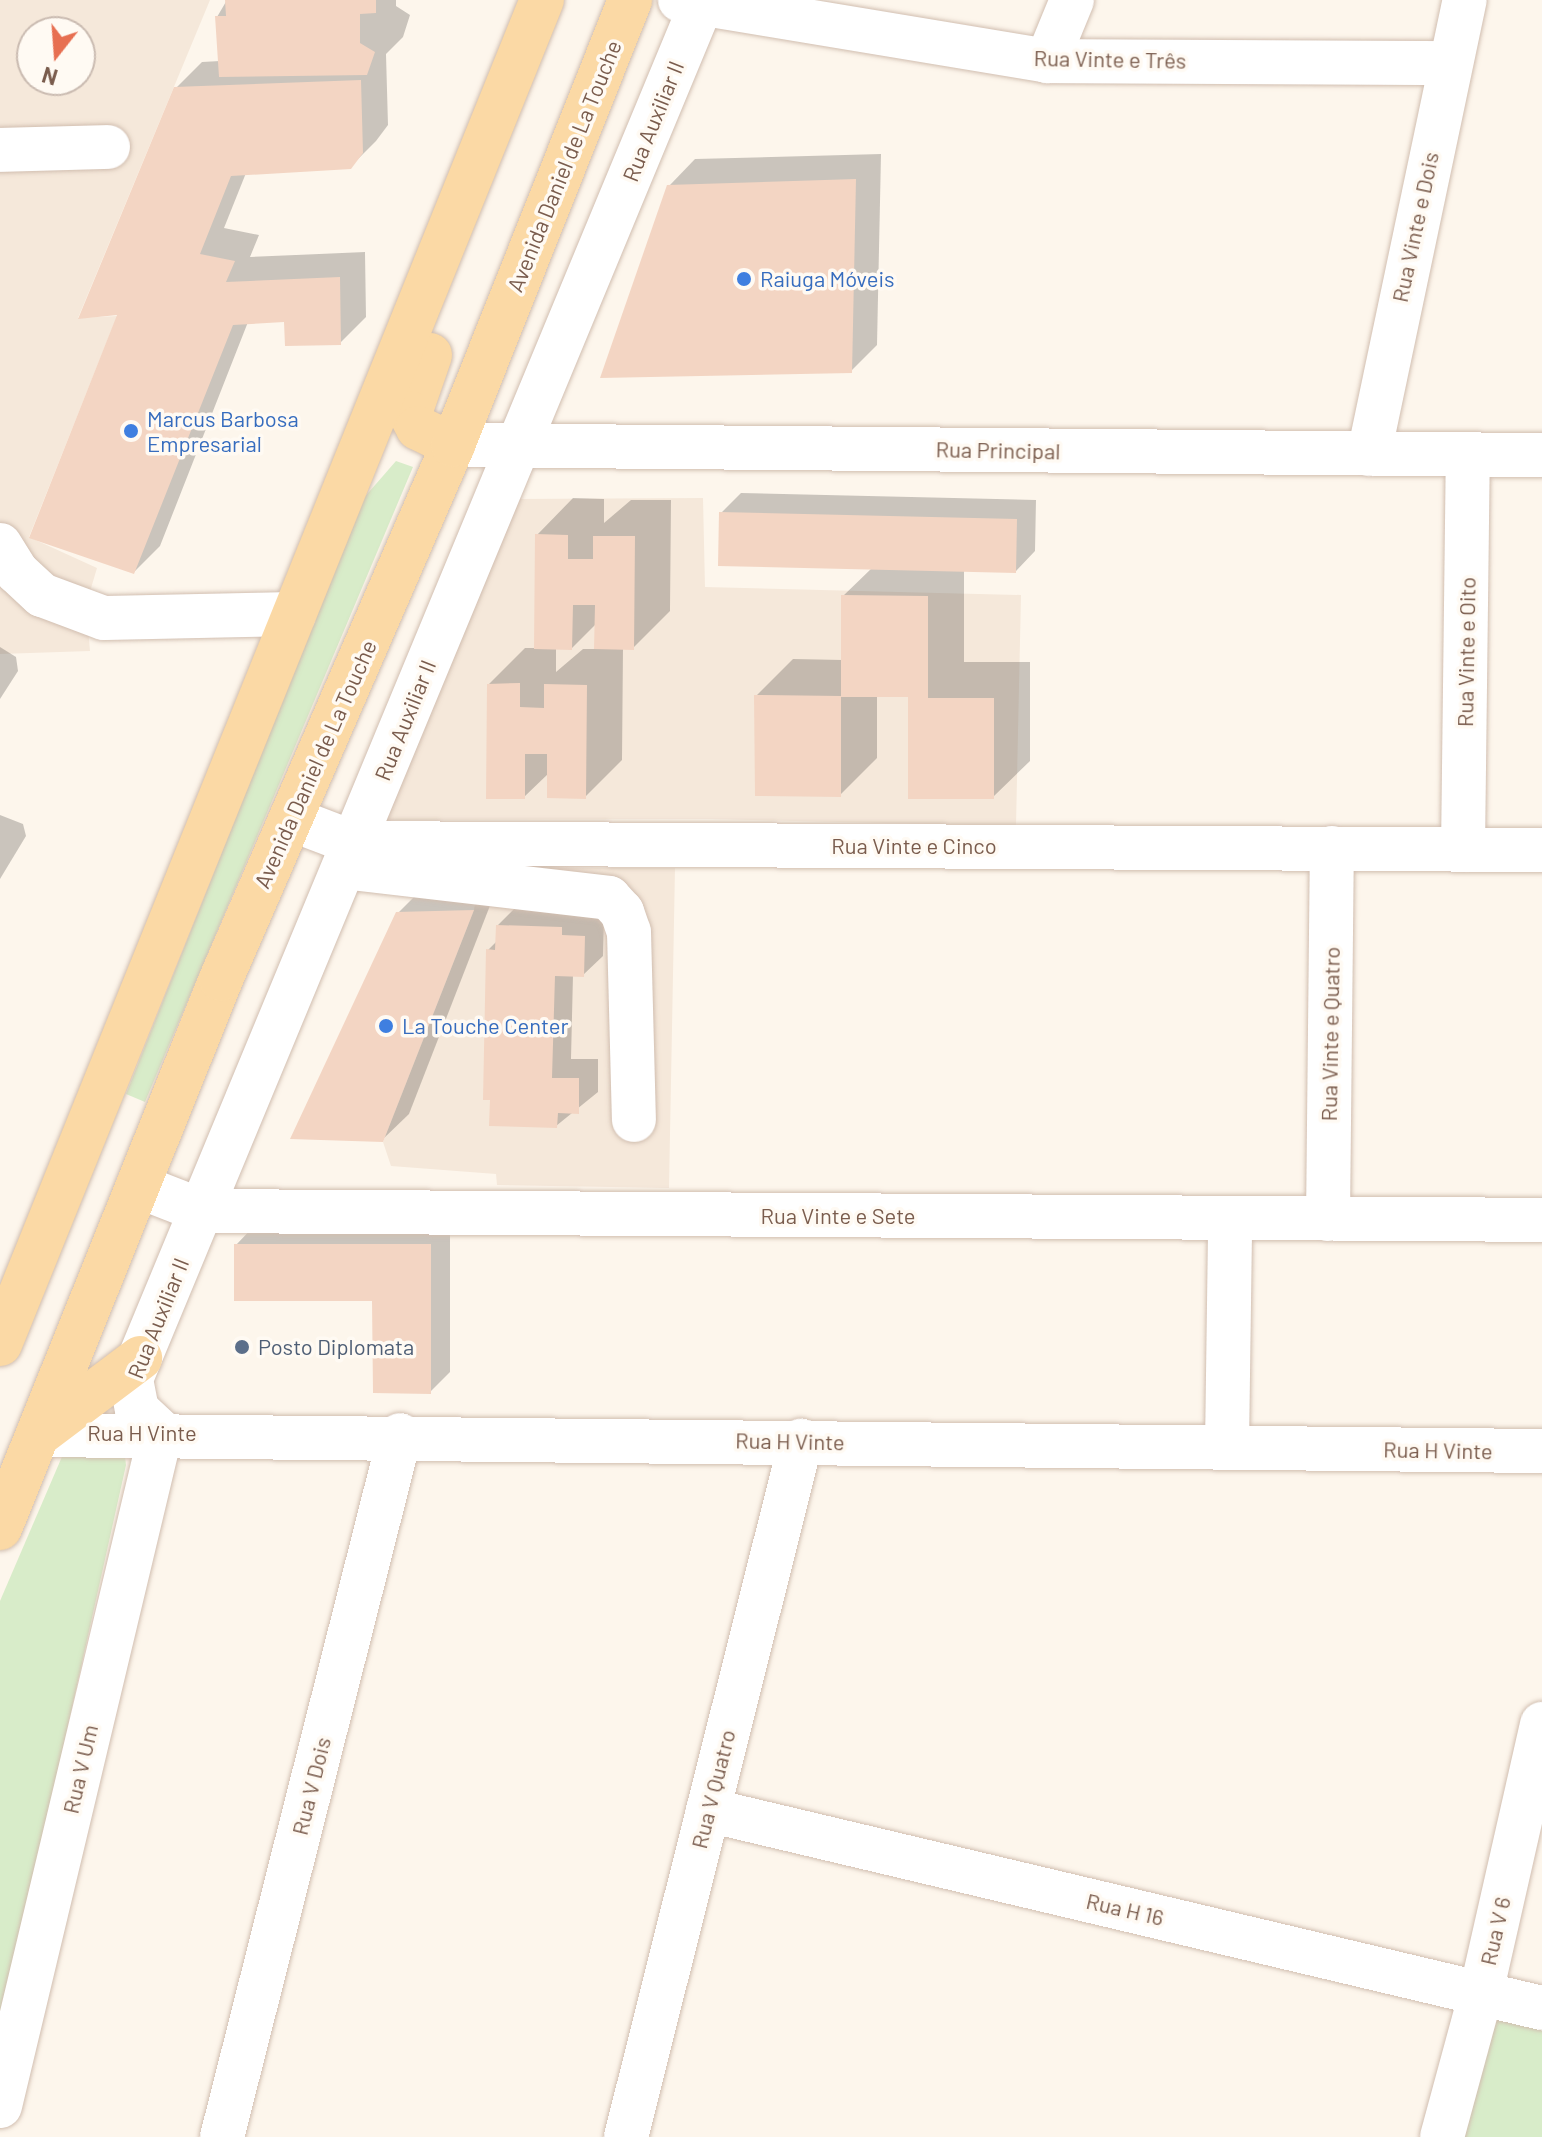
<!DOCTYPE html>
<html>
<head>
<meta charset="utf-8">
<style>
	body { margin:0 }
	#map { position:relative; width:1542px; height:2137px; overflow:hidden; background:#fdf6ec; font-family:Barlow,sans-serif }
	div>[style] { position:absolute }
	.residential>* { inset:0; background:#f5e8da }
	.green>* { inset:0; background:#d8ecc9 }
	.shadow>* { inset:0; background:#0003 }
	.building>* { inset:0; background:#f3d5c3 }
	.roads { filter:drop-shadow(0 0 2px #d1beb0) drop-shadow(0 0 2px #d1beb0) }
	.minor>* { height:44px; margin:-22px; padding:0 22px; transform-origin:22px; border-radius:22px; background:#fff }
	.major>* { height:44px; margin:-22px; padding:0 22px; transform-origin:22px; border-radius:22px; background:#fbd9a5 }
	.dots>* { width:22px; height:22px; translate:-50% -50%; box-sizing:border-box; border:4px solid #fffaf3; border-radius:50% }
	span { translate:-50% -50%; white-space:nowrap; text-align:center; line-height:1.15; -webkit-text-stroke:7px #fffaf3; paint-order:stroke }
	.street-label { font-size:22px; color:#7a5c4d }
	.shop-label { font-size:22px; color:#366cbe }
	.left { translate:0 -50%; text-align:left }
	.service-label { font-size:22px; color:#4e5e75 }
	.north { position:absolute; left:16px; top:16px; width:80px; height:80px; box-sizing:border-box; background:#fffaf3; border:2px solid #cabbb1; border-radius:50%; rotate:197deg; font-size:22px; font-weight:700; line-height:32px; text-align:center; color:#7a5c4d }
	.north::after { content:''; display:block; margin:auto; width:28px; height:36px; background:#e76f51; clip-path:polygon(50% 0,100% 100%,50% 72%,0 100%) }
</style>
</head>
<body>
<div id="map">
	<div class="residential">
		<div style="clip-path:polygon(evenodd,0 0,210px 0,78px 318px,117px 316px,29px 537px,97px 568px,86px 605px,90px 651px,0 654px,0 0,32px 32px,80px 32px,80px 80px,32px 80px,32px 32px)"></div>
		<div style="clip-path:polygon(703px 498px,705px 587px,1021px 595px,1016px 826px,707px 819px,383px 820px,513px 499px)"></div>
		<div style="clip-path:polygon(480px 868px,675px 868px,669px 1188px,497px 1185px,496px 1174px,391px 1166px,383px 1142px,474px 910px)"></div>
	</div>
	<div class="green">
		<div style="clip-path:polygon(396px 461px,413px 467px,145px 1102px,126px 1094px,362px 500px)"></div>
		<div style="clip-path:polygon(64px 1452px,125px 1456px,126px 1465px,0 2031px,0 1601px)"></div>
		<div style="clip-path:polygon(1491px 2014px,1542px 2027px,1542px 2137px,1458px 2137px)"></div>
	</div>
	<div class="shadow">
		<div style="clip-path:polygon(227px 0,396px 0,396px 6px,410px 15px,403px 37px,386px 54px,388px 125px,376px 141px,350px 167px,246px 173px,224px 228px,259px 235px,250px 257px,365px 252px,366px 317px,340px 343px,286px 320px,248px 322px,160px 546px,134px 572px,120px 313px,176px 88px,202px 62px,220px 61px,217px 17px)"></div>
		<div style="clip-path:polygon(881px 154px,877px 345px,851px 371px,669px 186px,695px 159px)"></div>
		<div style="clip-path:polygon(741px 493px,1036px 500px,1035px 551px,1016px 571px,964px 570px,964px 662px,1030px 662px,1030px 761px,993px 797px,910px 695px,877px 695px,877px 758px,840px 795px,756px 696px,793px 659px,843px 660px,843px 596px,872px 568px,721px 513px)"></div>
		<div style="clip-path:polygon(evenodd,573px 498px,604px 499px,604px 523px,631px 500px,671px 500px,670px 611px,633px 648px,623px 648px,622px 760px,585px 797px,549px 773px,524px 797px,489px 684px,525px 648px,536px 648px,537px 535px,573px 498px,597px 623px,596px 649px,583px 649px,556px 672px,556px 648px,572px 648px,597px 623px)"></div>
		<div style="clip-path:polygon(0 647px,16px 657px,18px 671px,0 699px)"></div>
		<div style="clip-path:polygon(0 815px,23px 824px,26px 836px,0 879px)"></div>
		<div style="clip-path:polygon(498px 885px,409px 1114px,382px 1140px,398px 913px,424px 887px)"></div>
		<div style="clip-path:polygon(517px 906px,604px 917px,603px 956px,583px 975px,573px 975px,571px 1059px,598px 1059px,598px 1092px,556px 1126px,488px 950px,497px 941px,497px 926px)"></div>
		<div style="clip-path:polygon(255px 1225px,450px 1225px,450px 1372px,430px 1392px,374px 1299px,236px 1245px)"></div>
	</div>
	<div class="building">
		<div style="clip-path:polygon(225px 0,376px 0,376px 13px,360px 14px,360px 43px,375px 52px,367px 75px,219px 77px,215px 16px,226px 16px)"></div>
		<div style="clip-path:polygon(361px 80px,363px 153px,351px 169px,231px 176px,200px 254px,235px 261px,226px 282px,340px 277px,341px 345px,285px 346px,284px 322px,233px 325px,134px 574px,29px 538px,117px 315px,78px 319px,174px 87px)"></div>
		<div style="clip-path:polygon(856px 179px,852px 373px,600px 378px,667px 185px)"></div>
		<div style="clip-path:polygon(719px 512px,1017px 519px,1016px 573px,718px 566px)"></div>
		<div style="clip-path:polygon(535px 534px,568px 535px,568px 559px,593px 559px,593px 536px,635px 536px,634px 650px,594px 649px,595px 605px,573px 605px,572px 650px,534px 649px)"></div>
		<div style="clip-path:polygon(841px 595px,928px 596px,928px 698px,994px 698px,994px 799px,908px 799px,908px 697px,841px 697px)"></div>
		<div style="clip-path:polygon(520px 683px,520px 707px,544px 708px,544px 684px,587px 685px,586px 799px,547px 798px,547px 754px,525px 754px,525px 799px,486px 799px,487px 684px)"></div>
		<div style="clip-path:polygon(754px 695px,841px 696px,841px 797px,755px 796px)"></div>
		<div style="clip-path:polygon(474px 910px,383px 1142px,290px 1139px,396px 912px)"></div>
		<div style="clip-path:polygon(496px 925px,562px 927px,562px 935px,585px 936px,584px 977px,555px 976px,552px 1078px,579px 1078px,579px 1114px,558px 1113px,557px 1128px,489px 1126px,490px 1100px,483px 1100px,486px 949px,495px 950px)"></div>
		<div style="clip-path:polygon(234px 1244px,431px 1244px,431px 1394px,373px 1393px,372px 1301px,234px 1301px)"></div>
	</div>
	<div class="roads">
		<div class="minor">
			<div style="left:680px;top:0;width:372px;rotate:9.4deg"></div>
			<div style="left:1047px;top:61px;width:402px;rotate:0.3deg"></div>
			<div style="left:1047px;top:61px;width:66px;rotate:-67.7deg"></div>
			<div style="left:0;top:150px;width:108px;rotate:-1.6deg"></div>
			<div style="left:453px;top:445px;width:1089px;rotate:0.53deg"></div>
			<div style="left:1369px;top:454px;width:464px;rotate:-78.1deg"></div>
			<div style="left:0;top:545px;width:32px;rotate:58deg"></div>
			<div style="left:17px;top:572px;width:34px;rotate:43deg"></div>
			<div style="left:42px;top:595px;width:66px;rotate:20.4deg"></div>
			<div style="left:104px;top:618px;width:190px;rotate:-1.2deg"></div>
			<div style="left:291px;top:819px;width:67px;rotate:20.9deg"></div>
			<div style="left:354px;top:843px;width:1188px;rotate:0.34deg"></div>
			<div style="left:1463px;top:850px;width:395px;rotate:-89.3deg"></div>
			<div style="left:351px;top:868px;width:260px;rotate:6.6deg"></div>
			<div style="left:609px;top:898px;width:19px;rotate:47deg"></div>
			<div style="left:622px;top:912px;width:21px;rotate:71deg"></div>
			<div style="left:629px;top:932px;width:188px;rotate:88.5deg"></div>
			<div style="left:138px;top:1186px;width:69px;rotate:21.3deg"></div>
			<div style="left:202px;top:1211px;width:1340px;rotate:0.38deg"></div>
			<div style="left:1328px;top:1219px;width:371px;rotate:-89.4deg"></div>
			<div style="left:161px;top:1432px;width:33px;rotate:-137deg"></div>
			<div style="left:137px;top:1410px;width:32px;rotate:-101deg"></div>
			<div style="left:131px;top:1379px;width:1493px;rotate:-67.47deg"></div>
			<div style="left:38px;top:1435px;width:1504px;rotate:0.61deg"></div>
			<div style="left:1227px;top:1447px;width:228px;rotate:-89.2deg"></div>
			<div style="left:708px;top:1810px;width:857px;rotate:13.36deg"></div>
			<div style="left:0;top:2106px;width:693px;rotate:-76.57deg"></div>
			<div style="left:222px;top:2137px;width:724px;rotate:-75.77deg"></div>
			<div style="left:626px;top:2137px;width:718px;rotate:-75.89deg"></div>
			<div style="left:1442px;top:2137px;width:149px;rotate:-74.8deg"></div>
			<div style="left:1481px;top:1993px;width:276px;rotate:-77.2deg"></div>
		</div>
		<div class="major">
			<div style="left:430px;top:355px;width:61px;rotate:109deg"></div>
			<div style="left:410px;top:413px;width:17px;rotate:62deg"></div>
			<div style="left:418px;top:428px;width:39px;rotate:26deg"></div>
			<div style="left:0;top:1344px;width:1449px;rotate:-68.04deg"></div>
			<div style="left:38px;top:1435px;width:128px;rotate:-37deg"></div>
			<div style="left:0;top:1528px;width:592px;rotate:-68.07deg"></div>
			<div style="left:221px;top:979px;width:582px;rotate:-66.52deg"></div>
			<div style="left:453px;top:445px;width:479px;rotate:-68.3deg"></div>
		</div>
	</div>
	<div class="dots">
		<div style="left:744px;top:279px;background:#3f7fe0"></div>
		<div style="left:131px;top:431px;background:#3f7fe0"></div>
		<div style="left:386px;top:1026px;background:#3f7fe0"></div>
		<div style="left:242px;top:1347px;background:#5c6f8a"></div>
	</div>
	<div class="street-label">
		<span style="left:1110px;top:59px;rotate:1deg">Rua Vinte e Três</span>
		<span style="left:653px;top:121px;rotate:-68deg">Rua Auxiliar II</span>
		<span style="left:564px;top:166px;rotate:-68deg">Avenida Daniel de La Touche</span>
		<span style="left:1415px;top:227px;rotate:-78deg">Rua Vinte e Dois</span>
		<span style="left:998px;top:450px;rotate:1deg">Rua Principal</span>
		<span style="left:1466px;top:652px;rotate:-89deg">Rua Vinte e Oito</span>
		<span style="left:405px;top:720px;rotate:-68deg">Rua Auxiliar II</span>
		<span style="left:315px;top:764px;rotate:-66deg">Avenida Daniel de La Touche</span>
		<span style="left:914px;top:846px">Rua Vinte e Cinco</span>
		<span style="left:1330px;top:1034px;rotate:-89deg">Rua Vinte e Quatro</span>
		<span style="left:838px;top:1216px">Rua Vinte e Sete</span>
		<span style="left:158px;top:1318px;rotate:-68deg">Rua Auxiliar II</span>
		<span style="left:142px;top:1433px">Rua H Vinte</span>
		<span style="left:790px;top:1441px;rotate:1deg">Rua H Vinte</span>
		<span style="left:1438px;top:1450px;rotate:1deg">Rua H Vinte</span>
		<span style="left:80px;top:1769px;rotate:-77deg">Rua V Um</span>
		<span style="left:311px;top:1786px;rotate:-76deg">Rua V Dois</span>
		<span style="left:713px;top:1789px;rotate:-76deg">Rua V Quatro</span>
		<span style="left:1125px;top:1909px;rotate:13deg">Rua H 16</span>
		<span style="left:1495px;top:1931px;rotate:-77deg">Rua V 6</span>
	</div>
	<div class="shop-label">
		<span class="left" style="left:760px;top:279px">Raiuga Móveis</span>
		<span class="left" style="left:147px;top:431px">Marcus Barbosa<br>Empresarial</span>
		<span class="left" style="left:402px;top:1026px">La Touche Center</span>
	</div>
	<div class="service-label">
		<span class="left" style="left:258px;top:1347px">Posto Diplomata</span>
	</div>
	<div class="north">N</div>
</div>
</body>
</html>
